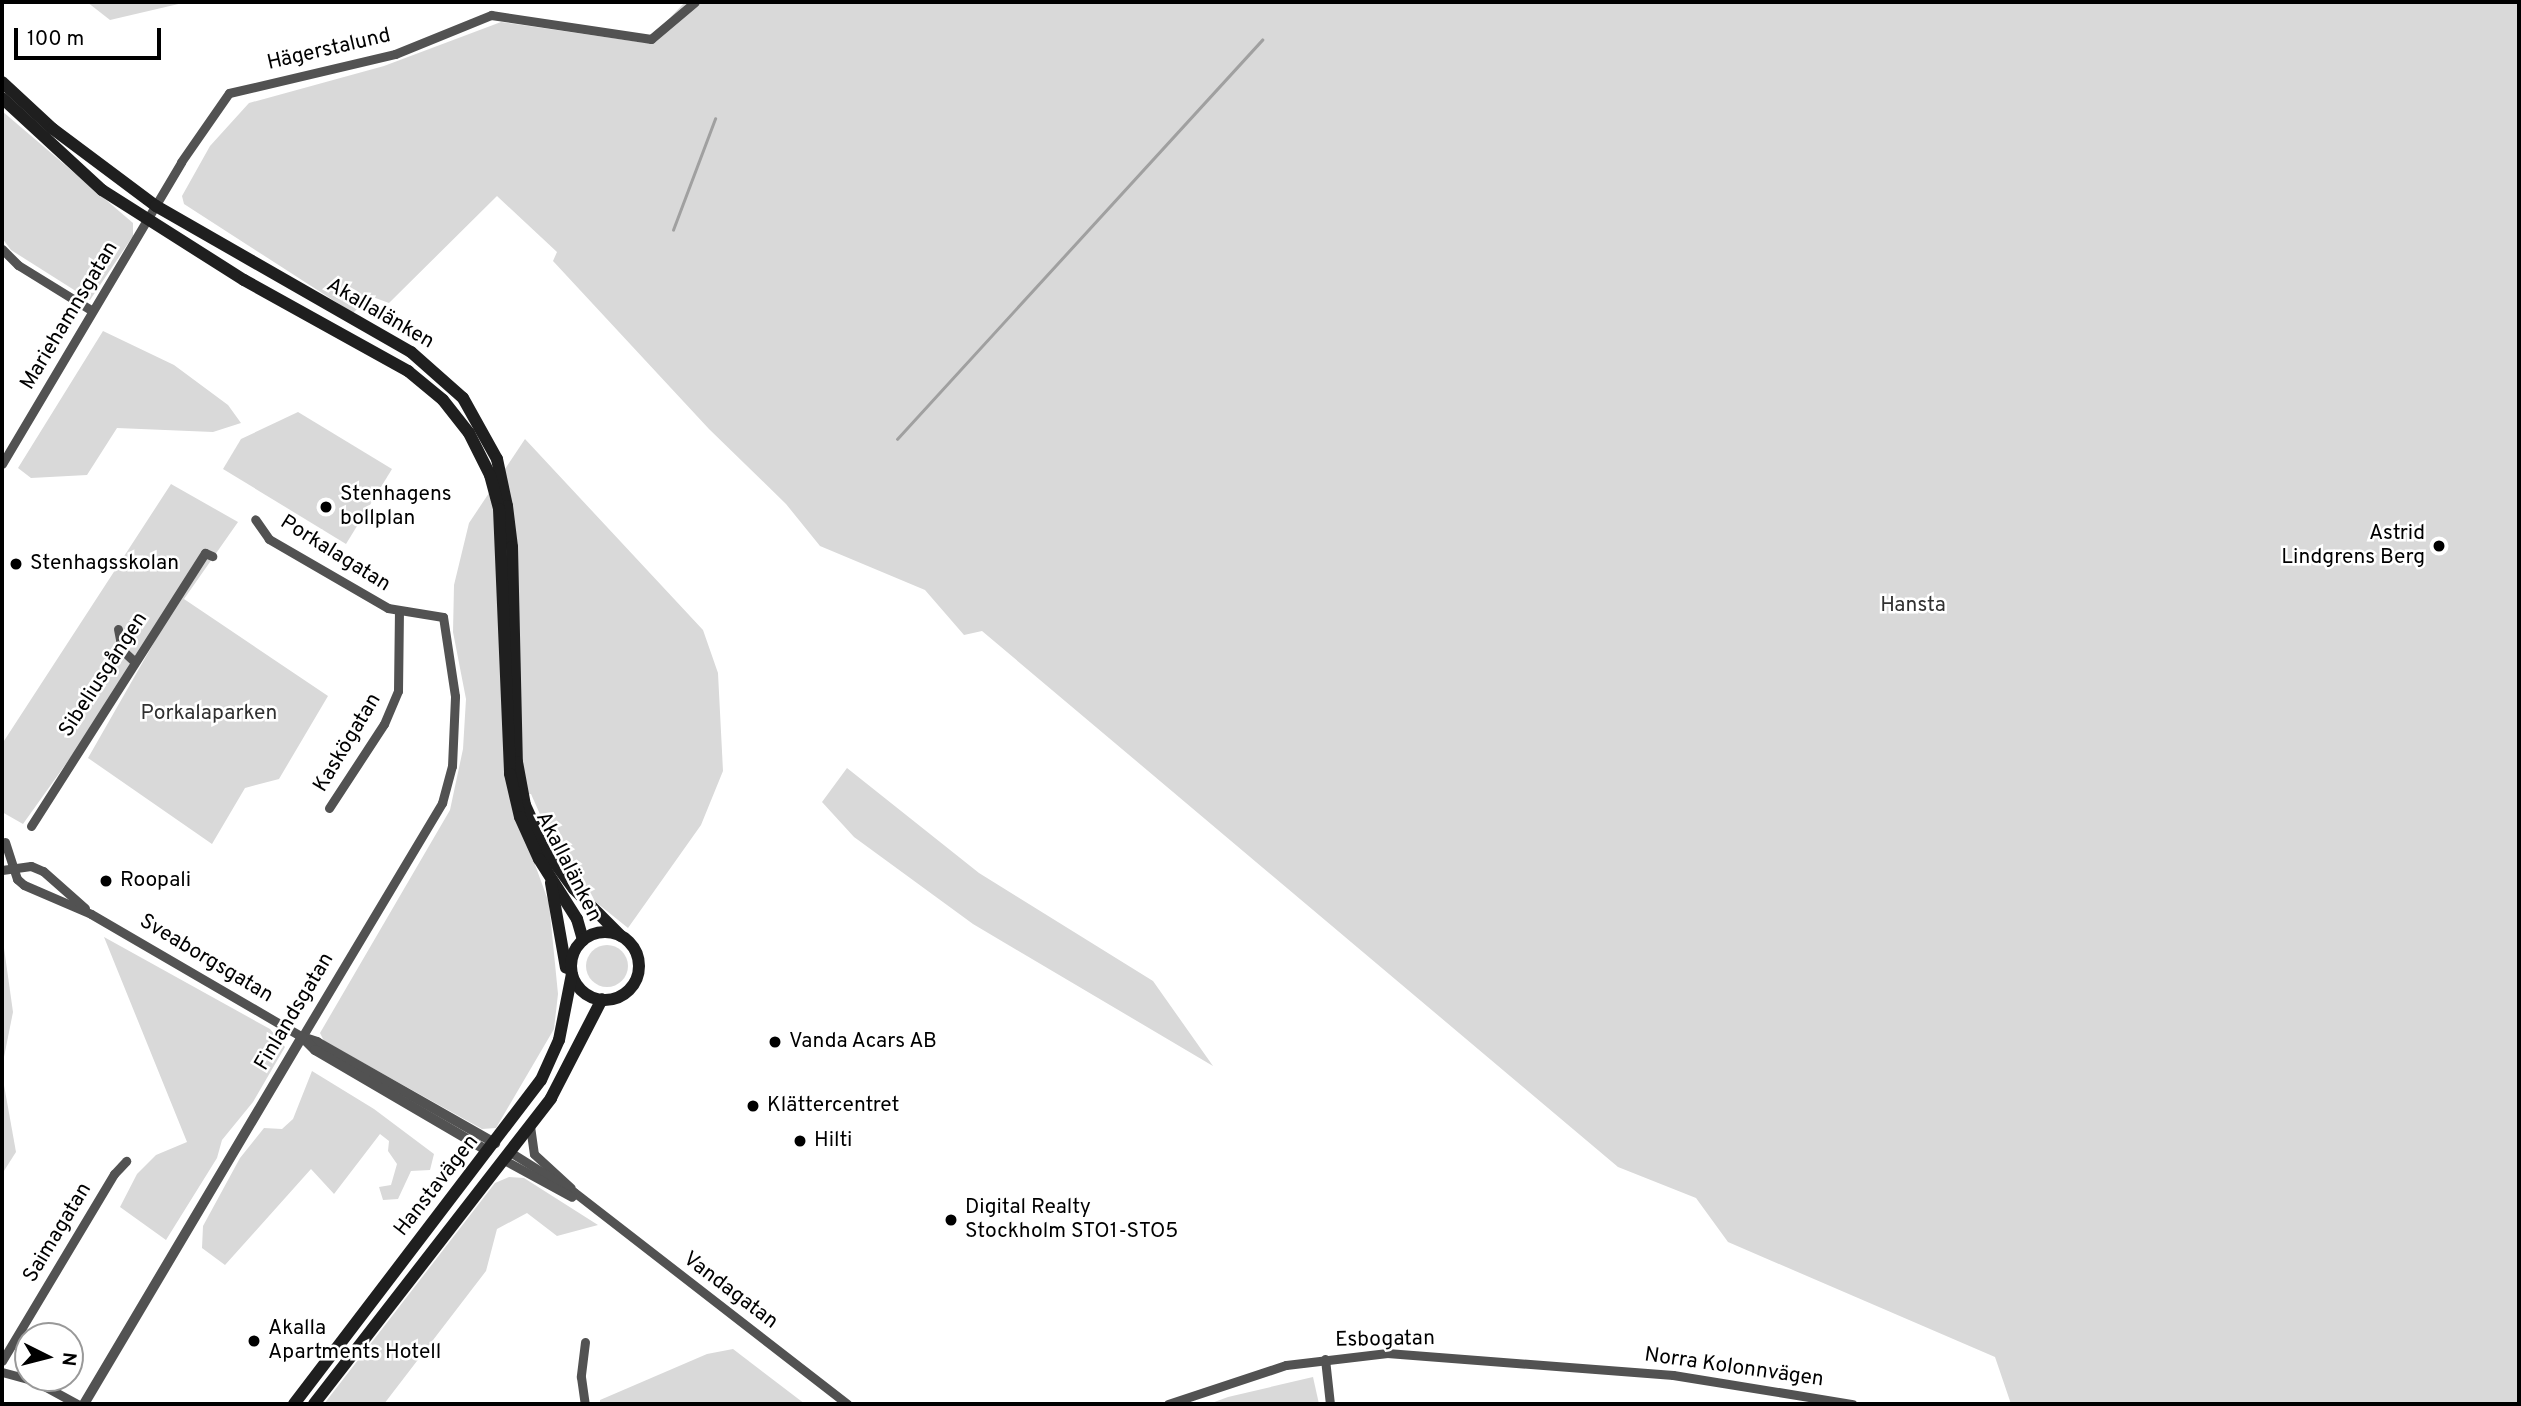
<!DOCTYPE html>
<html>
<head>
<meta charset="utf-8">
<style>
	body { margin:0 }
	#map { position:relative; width:2521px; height:1406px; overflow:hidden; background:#fff; font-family:Overpass,sans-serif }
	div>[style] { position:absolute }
	.green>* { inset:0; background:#d9d9d9 }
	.round { border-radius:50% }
	.stream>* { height:2.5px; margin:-1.25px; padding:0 1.25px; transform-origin:1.25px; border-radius:1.25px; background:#a0a0a0 }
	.minor>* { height:9px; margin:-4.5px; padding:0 4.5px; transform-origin:4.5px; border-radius:4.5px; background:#525252 }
	.tertiary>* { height:10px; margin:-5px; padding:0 5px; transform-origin:5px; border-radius:5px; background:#525252 }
	.secondary>* { height:12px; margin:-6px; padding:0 6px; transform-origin:6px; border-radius:6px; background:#1f1f1f }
	.secondary>.ring { margin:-6px; padding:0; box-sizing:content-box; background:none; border:12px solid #1f1f1f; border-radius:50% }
	.dots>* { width:19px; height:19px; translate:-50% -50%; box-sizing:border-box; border:4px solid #fff; border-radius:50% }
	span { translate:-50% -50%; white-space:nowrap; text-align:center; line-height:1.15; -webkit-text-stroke:5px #fff; paint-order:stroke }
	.street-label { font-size:21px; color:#000 }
	.poi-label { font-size:21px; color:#000 }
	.left { translate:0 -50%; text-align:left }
	.right { translate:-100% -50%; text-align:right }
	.park-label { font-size:21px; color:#303030 }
	.frame { position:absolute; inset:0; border:4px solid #000; pointer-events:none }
	.north { position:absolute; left:14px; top:1322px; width:70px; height:70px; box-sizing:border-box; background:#fff; border:2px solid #999; border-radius:50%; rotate:96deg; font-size:19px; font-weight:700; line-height:28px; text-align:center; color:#000 }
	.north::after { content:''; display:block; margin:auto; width:24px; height:32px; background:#000; clip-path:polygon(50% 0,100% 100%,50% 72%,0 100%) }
	.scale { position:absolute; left:14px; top:28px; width:147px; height:32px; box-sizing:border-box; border:4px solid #000; border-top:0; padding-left:9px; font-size:21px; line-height:24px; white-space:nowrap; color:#000; -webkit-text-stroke:5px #fff; paint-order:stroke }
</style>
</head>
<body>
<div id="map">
	<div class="green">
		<div style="clip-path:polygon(87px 2px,187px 2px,110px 20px)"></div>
		<div style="clip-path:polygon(685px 2px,2519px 2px,2519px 1404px,2011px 1404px,1995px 1357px,1728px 1242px,1696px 1198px,1618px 1167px,982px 631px,964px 635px,925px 590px,820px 546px,786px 504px,709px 429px,553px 261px,557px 252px,497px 196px,389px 303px,370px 296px,353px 313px,184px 204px,182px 196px,210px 146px,249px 103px,384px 66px,501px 22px,646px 43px)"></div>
		<div style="clip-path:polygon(2px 111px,133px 223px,133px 236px,90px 300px,11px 250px,2px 238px)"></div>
		<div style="clip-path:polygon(103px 331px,174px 365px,228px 405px,241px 423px,213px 432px,117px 428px,87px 475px,31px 478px,18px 468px)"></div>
		<div style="clip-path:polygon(298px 412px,392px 469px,346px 544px,223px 469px,241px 439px)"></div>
		<div style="clip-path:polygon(525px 439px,703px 630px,718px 673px,723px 771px,701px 825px,628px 928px,592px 899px,559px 857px,531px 794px,510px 796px,549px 903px,558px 994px,554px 1029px,496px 1128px,482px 1129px,324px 1041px,320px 1033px,450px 810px,463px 749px,466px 699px,453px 632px,454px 585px,469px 523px)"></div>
		<div style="clip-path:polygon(171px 484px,238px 522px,184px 599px,328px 696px,279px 779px,245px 788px,212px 844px,88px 758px,160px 632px,23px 824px,2px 812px,2px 744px)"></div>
		<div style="clip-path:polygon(847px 768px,979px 873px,1153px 981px,1213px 1066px,973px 924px,854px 837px,822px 802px)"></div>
		<div style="clip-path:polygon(2px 934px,13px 1012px,2px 1067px)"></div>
		<div style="clip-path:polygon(104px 937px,270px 1029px,285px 1047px,253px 1102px,222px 1140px,217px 1158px,166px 1240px,120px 1207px,137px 1174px,156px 1155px,187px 1142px)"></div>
		<div class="round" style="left:586px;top:945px;width:42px;height:42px"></div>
		<div style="clip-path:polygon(312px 1071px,374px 1109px,434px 1154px,430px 1170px,411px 1171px,398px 1199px,383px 1200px,379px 1187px,391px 1185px,397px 1164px,388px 1151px,389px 1141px,380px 1134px,334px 1194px,311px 1169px,225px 1265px,202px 1248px,203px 1226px,240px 1158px,264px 1128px,282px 1129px,293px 1119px)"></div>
		<div style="clip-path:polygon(2px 1074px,16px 1152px,2px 1174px)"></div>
		<div style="clip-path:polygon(509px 1177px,524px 1178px,598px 1225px,557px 1236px,527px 1213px,497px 1229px,486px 1271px,384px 1404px,324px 1404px,495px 1183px)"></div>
		<div style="clip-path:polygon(733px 1349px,805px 1404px,600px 1404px,600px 1400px,707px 1354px)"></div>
		<div style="clip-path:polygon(1313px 1377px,1319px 1404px,1209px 1404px,1228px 1397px)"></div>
	</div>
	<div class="stream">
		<div style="left:673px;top:230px;width:119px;rotate:-69.3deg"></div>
		<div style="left:897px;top:439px;width:541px;rotate:-47.55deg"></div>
	</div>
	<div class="minor">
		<div style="left:2px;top:249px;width:23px;rotate:45deg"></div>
		<div style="left:18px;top:265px;width:86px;rotate:31.7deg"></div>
		<div style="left:2px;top:464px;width:351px;rotate:-59.3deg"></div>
		<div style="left:181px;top:162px;width:84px;rotate:-55.2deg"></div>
		<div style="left:229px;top:93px;width:171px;rotate:-13.2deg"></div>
		<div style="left:395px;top:54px;width:104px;rotate:-22.1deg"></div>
		<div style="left:491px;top:15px;width:162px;rotate:8.5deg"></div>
		<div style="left:651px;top:39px;width:57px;rotate:-40.1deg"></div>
		<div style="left:118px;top:629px;width:21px;rotate:79deg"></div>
		<div style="left:122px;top:650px;width:16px;rotate:43deg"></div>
		<div style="left:329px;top:808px;width:100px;rotate:-56.8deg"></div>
		<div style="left:384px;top:724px;width:36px;rotate:-67deg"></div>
		<div style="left:398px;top:691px;width:80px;rotate:-89.3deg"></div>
		<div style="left:31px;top:826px;width:324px;rotate:-57.5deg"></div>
		<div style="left:205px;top:553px;width:8px;rotate:23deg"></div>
		<div style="left:5px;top:842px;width:39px;rotate:72deg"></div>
		<div style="left:17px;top:879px;width:9px;rotate:41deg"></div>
		<div style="left:24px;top:885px;width:73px;rotate:23.4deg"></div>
		<div style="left:91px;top:914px;width:244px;rotate:30.2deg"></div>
		<div style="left:302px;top:1037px;width:273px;rotate:-59.1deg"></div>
		<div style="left:442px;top:803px;width:38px;rotate:-75deg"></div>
		<div style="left:452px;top:766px;width:70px;rotate:-87.5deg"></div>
		<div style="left:455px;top:696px;width:80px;rotate:-98.6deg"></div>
		<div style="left:443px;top:617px;width:56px;rotate:-170.7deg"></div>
		<div style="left:388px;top:608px;width:138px;rotate:-149.9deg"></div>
		<div style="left:269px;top:539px;width:24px;rotate:-125deg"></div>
		<div style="left:2px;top:870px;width:29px;rotate:-8deg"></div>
		<div style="left:31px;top:866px;width:13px;rotate:23deg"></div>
		<div style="left:43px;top:871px;width:56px;rotate:41.4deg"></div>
		<div style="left:530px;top:1126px;width:28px;rotate:82deg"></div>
		<div style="left:534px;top:1154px;width:50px;rotate:42.6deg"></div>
		<div style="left:510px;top:1152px;width:75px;rotate:32deg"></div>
		<div style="left:574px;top:1192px;width:346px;rotate:37.8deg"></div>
		<div style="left:504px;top:1160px;width:77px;rotate:28.6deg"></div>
		<div style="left:585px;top:1342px;width:35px;rotate:97deg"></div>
		<div style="left:581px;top:1377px;width:27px;rotate:82deg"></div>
		<div style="left:1325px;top:1359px;width:45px;rotate:83.7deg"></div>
		<div style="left:2px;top:1361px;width:218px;rotate:-59.1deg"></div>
		<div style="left:114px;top:1174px;width:18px;rotate:-47deg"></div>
		<div style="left:2px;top:1372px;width:34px;rotate:15deg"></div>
		<div style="left:35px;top:1381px;width:48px;rotate:28.7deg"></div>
		<div style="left:1168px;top:1404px;width:124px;rotate:-18.3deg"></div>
		<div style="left:1286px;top:1365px;width:102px;rotate:-6.8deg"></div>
		<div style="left:1387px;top:1353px;width:287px;rotate:4.4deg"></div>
		<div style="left:1673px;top:1375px;width:182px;rotate:9.2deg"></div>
	</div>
	<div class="tertiary">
		<div style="left:302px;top:1037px;width:16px;rotate:18deg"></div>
		<div style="left:317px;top:1042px;width:205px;rotate:29.6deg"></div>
		<div style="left:304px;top:1039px;width:16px;rotate:45deg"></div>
		<div style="left:315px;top:1050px;width:200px;rotate:30.3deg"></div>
		<div style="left:84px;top:1404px;width:427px;rotate:-59.3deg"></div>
	</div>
	<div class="secondary">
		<div style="left:2px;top:82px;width:69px;rotate:42.7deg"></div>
		<div style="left:53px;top:129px;width:129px;rotate:36.8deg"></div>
		<div style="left:156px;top:206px;width:294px;rotate:29.8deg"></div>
		<div style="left:411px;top:352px;width:69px;rotate:41.5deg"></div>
		<div style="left:463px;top:398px;width:70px;rotate:60.9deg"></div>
		<div style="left:497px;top:459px;width:48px;rotate:78deg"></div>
		<div style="left:507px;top:506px;width:41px;rotate:83deg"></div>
		<div style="left:512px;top:547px;width:215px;rotate:88.7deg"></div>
		<div style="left:517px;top:762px;width:44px;rotate:79.5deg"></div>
		<div style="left:525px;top:805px;width:51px;rotate:65.5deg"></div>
		<div style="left:546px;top:851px;width:47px;rotate:53.6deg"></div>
		<div style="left:574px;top:889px;width:66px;rotate:45deg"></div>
		<div style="left:2px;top:98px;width:136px;rotate:42.6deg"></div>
		<div style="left:102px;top:190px;width:168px;rotate:32.4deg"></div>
		<div style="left:244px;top:280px;width:188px;rotate:29deg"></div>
		<div style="left:408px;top:371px;width:45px;rotate:39.6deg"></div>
		<div style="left:443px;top:400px;width:42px;rotate:51.8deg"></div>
		<div style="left:469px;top:433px;width:47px;rotate:63.4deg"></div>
		<div style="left:490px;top:475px;width:35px;rotate:75deg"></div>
		<div style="left:499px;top:509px;width:265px;rotate:87.6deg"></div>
		<div style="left:510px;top:774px;width:44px;rotate:76.9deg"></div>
		<div style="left:520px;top:817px;width:46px;rotate:65.7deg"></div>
		<div style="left:539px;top:859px;width:71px;rotate:57.7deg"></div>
		<div style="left:577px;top:919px;width:22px;rotate:74deg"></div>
		<div style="left:551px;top:883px;width:86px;rotate:80deg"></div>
		<div class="ring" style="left:571px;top:932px;width:56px;height:56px"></div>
		<div style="left:294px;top:1404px;width:407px;rotate:-52.7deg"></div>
		<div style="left:541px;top:1080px;width:44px;rotate:-65.8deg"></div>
		<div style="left:559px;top:1040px;width:67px;rotate:-78.9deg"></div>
		<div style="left:314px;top:1404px;width:387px;rotate:-52.2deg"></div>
		<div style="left:551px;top:1098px;width:111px;rotate:-62.7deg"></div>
	</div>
	<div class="dots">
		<div style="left:326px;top:507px;background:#000"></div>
		<div style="left:2439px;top:546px;background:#000"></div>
		<div style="left:16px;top:564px;background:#000"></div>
		<div style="left:106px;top:881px;background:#000"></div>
		<div style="left:775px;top:1042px;background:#000"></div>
		<div style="left:753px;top:1106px;background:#000"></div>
		<div style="left:800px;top:1141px;background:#000"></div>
		<div style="left:951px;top:1220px;background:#000"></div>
		<div style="left:254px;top:1341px;background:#000"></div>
	</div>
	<div class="street-label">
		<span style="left:329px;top:50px;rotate:-13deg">Hägerstalund</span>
		<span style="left:380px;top:314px;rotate:30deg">Akallalänken</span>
		<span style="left:70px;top:316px;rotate:-59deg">Mariehamnsgatan</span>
		<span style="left:335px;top:554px;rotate:32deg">Porkalagatan</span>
		<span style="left:104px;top:675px;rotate:-57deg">Sibeliusgången</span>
		<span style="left:348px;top:743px;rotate:-59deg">Kaskögatan</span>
		<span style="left:568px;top:867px;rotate:63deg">Akallalänken</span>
		<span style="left:206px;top:959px;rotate:31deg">Sveaborgsgatan</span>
		<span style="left:295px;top:1012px;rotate:-59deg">Finlandsgatan</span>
		<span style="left:437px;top:1186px;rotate:-52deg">Hanstavägen</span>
		<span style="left:58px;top:1233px;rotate:-59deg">Saimagatan</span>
		<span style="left:730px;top:1291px;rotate:37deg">Vandagatan</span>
		<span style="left:1385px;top:1340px;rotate:-1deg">Esbogatan</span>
		<span style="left:1734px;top:1368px;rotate:8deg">Norra Kolonnvägen</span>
	</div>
	<div class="poi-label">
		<span class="left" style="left:340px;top:507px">Stenhagens<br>bollplan</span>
		<span class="right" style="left:2425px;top:546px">Astrid<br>Lindgrens Berg</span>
		<span class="left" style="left:30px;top:564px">Stenhagsskolan</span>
		<span class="left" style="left:120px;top:881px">Roopali</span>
		<span class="left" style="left:789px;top:1042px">Vanda Acars AB</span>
		<span class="left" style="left:767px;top:1106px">Klättercentret</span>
		<span class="left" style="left:814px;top:1141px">Hilti</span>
		<span class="left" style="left:965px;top:1220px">Digital Realty<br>Stockholm STO1-STO5</span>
		<span class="left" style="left:268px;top:1341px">Akalla<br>Apartments Hotell</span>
	</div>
	<div class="park-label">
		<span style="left:1913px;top:606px">Hansta</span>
		<span style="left:209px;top:714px">Porkalaparken</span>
	</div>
	<div class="frame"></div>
	<div class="north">N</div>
	<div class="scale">100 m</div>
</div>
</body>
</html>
